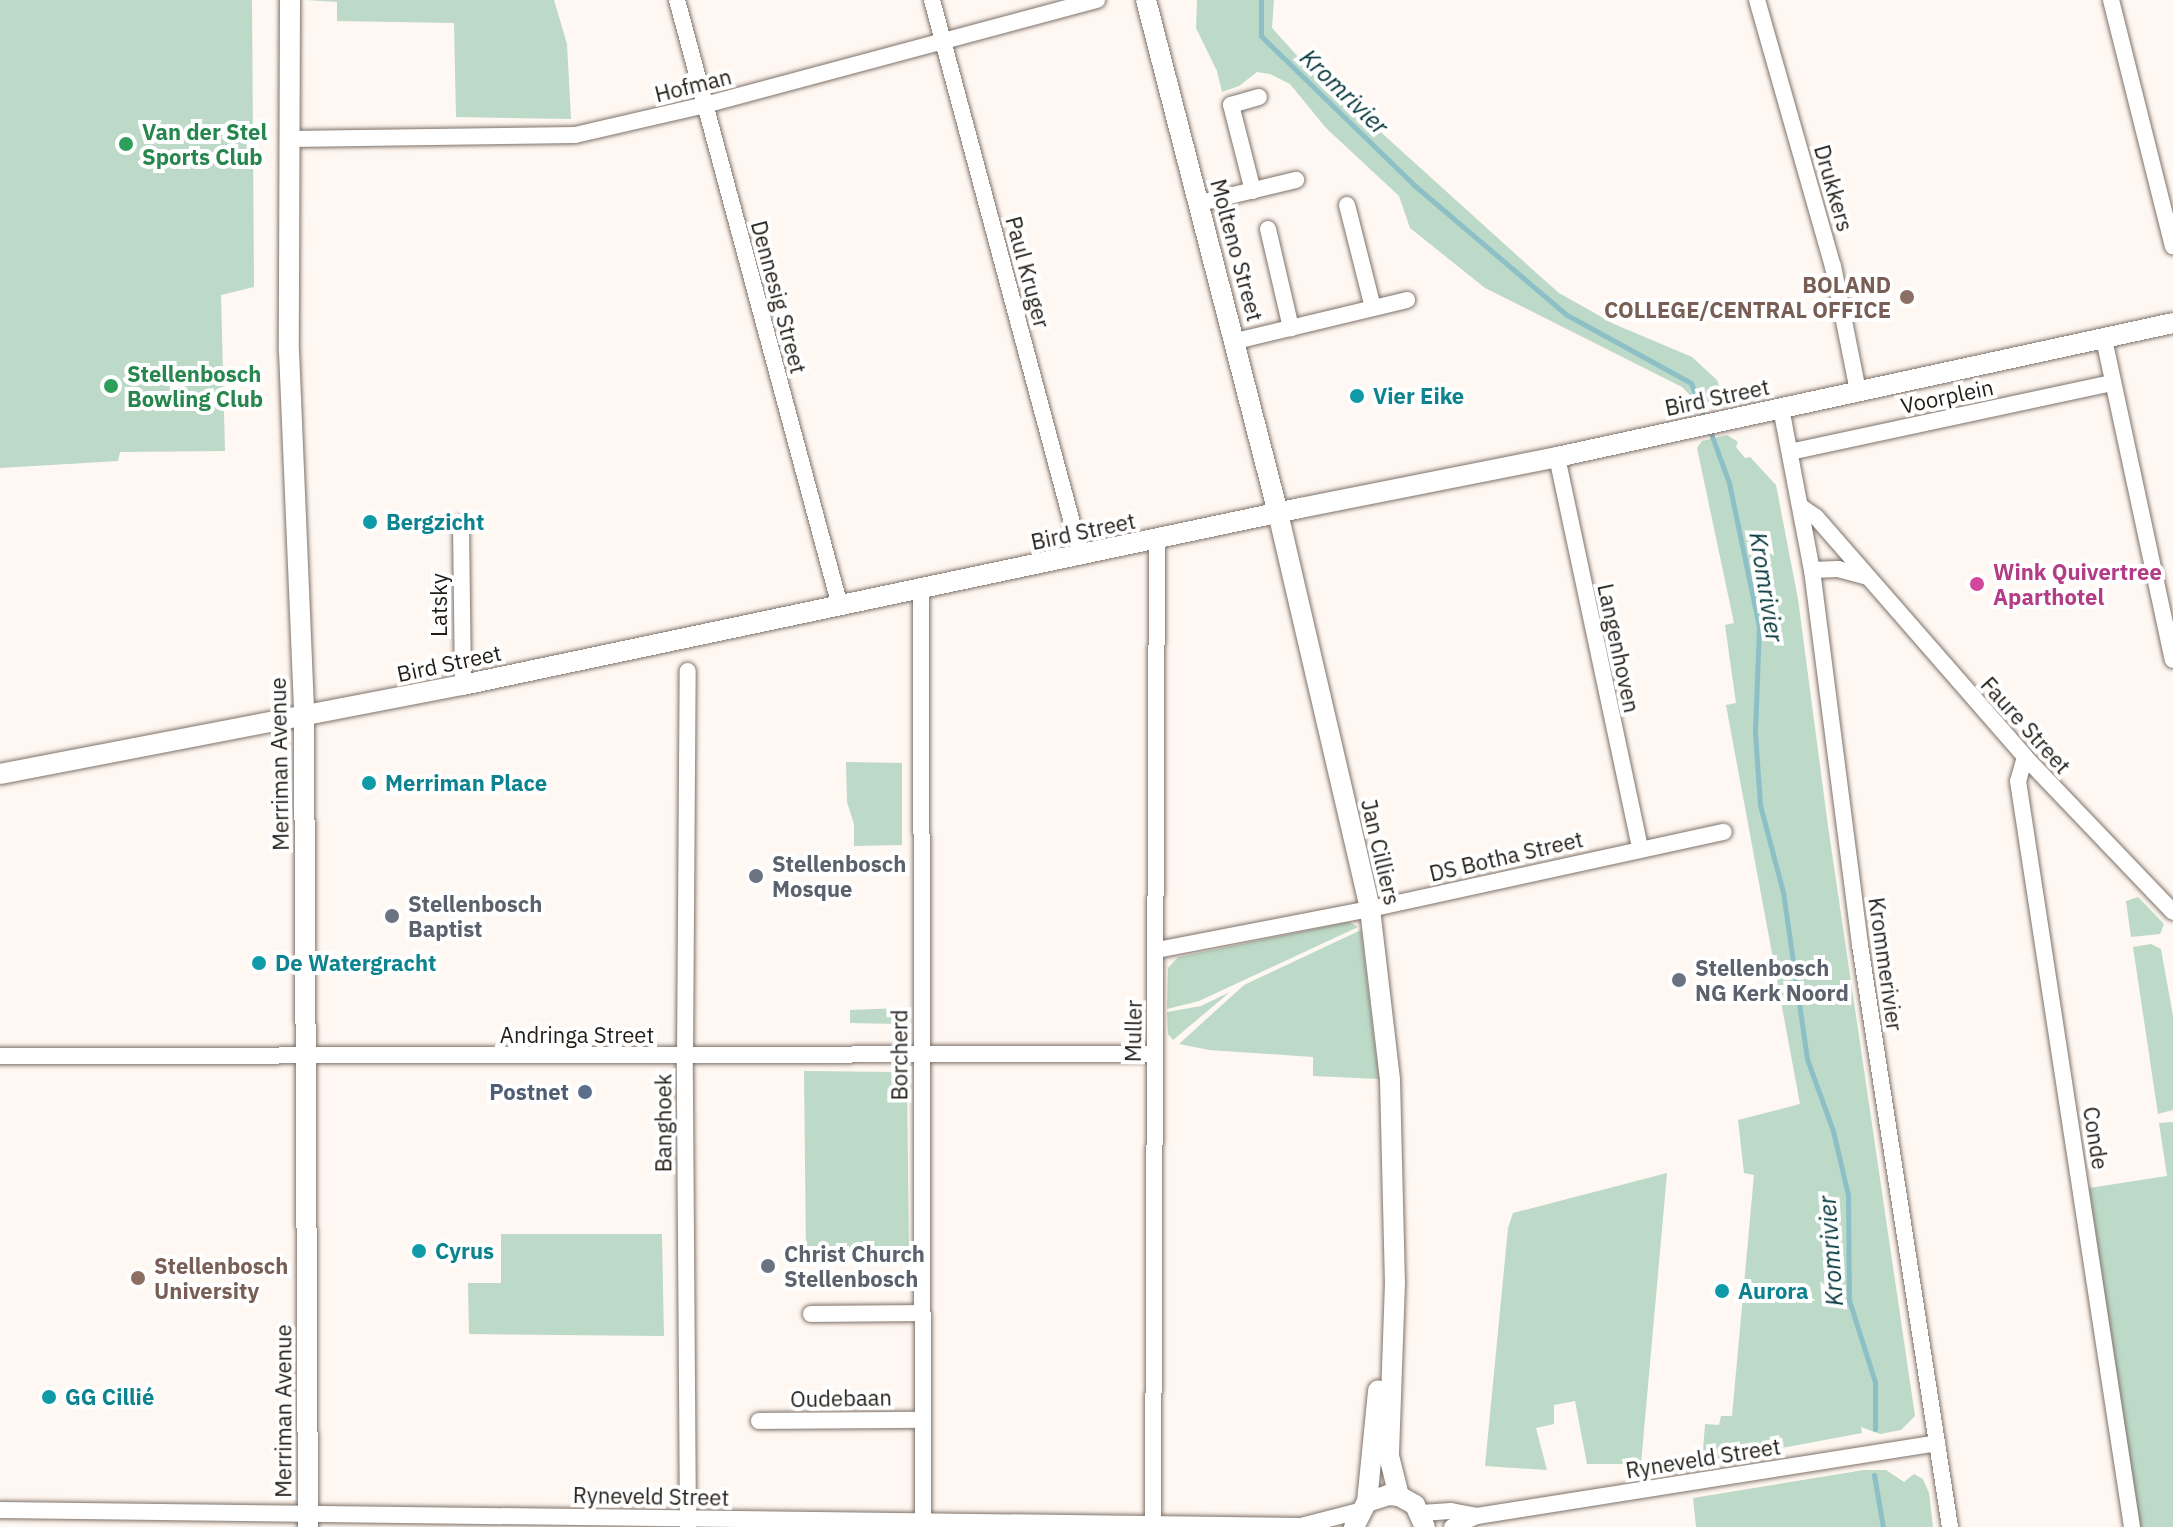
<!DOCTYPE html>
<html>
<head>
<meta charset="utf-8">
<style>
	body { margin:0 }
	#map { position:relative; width:2173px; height:1527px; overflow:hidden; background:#fff7f1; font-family:"IBM Plex Sans",sans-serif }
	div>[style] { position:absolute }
	.green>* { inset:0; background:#bdd9c7 }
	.stream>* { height:5px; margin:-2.5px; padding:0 2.5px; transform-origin:2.5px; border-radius:2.5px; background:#8dc0c6 }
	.roads { filter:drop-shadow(0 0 2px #7e7269) drop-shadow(0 0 2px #7e7269) }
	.minor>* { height:16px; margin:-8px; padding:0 8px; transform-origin:8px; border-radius:8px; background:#fff }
	.tertiary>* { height:20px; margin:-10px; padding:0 10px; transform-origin:10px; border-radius:10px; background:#fff }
	.dots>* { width:22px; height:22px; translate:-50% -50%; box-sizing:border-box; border:4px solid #fff; border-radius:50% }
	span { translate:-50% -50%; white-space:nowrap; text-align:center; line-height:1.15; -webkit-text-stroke:8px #fff; paint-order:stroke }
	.street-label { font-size:22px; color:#201c18 }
	.leisure-label { font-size:22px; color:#27864d; font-weight:700 }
	.left { translate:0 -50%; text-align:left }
	.education-label { font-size:22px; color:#785e54; font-weight:700 }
	.right { translate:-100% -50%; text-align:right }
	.culture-label { font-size:22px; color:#0d838f; font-weight:700 }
	.hotel-label { font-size:22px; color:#b23c85; font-weight:700 }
	.worship-label { font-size:22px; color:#5b616d; font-weight:700 }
	.service-label { font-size:22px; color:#4e5e75; font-weight:700 }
	.water-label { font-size:24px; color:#02353a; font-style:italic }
</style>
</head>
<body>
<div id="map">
	<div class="green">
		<div style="clip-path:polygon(0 0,252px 0,254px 287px,221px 295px,225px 451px,120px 452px,118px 461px,0 468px)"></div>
		<div style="clip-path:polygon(306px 0,554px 0,567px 44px,571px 119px,456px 117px,454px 23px,337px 21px,337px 2px)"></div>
		<div style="clip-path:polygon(1197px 0,1274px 0,1272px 28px,1301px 60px,1542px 278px,1559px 293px,1614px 324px,1692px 357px,1717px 380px,1724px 398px,1721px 404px,1696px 410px,1691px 396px,1682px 387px,1485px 288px,1410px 228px,1399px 196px,1326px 128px,1290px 84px,1270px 74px,1257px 72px,1239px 86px,1222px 92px,1217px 71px,1196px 28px)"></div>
		<div style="clip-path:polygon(1727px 435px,1738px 442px,1736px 447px,1745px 458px,1750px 457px,1776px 485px,1798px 599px,1828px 826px,1915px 1416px,1901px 1430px,1880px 1434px,1861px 1427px,1862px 1433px,1702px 1463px,1705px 1424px,1719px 1425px,1721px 1416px,1732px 1416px,1754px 1175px,1744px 1173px,1738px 1120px,1800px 1104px,1726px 705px,1736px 703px,1725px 625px,1734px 623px,1697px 448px,1702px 441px)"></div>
		<div style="clip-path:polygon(846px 762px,902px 763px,902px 845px,854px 846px,854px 824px,847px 802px)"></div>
		<div style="clip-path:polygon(2138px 897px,2164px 924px,2160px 934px,2131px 937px,2126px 901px)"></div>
		<div style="clip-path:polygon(1349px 922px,1358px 927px,1199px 1001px,1167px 1009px,1168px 968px,1178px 957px)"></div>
		<div style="clip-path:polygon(1361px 930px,1379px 1079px,1313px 1076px,1313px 1057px,1209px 1050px,1179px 1044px,1244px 985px)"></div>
		<div style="clip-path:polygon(2151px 944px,2161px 949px,2173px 1016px,2173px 1110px,2158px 1114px,2133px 947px)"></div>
		<div style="clip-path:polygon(1230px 992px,1173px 1040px,1168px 1034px,1167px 1012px,1201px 1006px)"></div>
		<div style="clip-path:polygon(901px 1008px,901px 1024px,850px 1023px,850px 1010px)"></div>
		<div style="clip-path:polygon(804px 1071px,897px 1072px,907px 1083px,909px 1257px,806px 1256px)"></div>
		<div style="clip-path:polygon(2173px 1122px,2173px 1527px,2140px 1527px,2089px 1188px,2167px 1176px,2159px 1123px)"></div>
		<div style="clip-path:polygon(1667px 1173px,1641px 1464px,1587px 1464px,1575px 1401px,1554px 1405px,1554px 1424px,1536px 1428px,1547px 1470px,1485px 1466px,1508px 1228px,1513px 1213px)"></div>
		<div style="clip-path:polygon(501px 1234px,662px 1234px,664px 1336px,469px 1334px,468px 1283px,501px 1283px)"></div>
		<div style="clip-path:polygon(1864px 1470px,1886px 1470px,1904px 1482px,1914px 1474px,1923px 1479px,1929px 1493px,1933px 1527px,1696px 1527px,1693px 1498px)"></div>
	</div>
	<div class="stream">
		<div style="left:1261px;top:0;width:36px;rotate:90deg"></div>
		<div style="left:1261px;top:36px;width:214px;rotate:44.2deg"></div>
		<div style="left:1414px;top:185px;width:201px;rotate:40.4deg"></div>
		<div style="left:1567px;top:315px;width:141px;rotate:28.7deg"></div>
		<div style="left:1691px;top:383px;width:39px;rotate:69deg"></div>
		<div style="left:1709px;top:428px;width:59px;rotate:70deg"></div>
		<div style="left:1729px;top:483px;width:147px;rotate:78.2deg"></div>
		<div style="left:1759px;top:627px;width:106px;rotate:92.2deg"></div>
		<div style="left:1755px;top:733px;width:72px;rotate:86deg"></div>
		<div style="left:1760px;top:805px;width:90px;rotate:75.2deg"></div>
		<div style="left:1783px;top:892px;width:169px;rotate:81.8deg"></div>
		<div style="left:1807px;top:1059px;width:77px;rotate:70.1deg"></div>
		<div style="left:1833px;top:1131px;width:66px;rotate:76.8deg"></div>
		<div style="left:1848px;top:1195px;width:105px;rotate:89.5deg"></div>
		<div style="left:1849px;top:1300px;width:86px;rotate:72.4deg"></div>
		<div style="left:1875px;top:1382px;width:47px;rotate:90deg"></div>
		<div style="left:1874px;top:1475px;width:53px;rotate:80.2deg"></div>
	</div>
	<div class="roads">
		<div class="minor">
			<div style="left:677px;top:0;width:628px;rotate:74.95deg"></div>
			<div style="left:932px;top:0;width:576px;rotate:75deg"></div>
			<div style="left:1757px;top:0;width:277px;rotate:74.1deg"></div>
			<div style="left:1833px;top:266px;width:127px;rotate:78.7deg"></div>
			<div style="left:2111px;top:0;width:254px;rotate:75.9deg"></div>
			<div style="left:290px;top:139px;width:285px;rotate:-0.8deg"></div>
			<div style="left:575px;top:135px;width:133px;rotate:-13deg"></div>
			<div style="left:705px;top:105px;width:406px;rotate:-15deg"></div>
			<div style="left:1253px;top:191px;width:89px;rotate:-104.3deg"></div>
			<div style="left:1231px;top:105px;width:29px;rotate:-16deg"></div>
			<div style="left:1200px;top:203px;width:99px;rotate:-13.5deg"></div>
			<div style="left:1347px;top:205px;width:106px;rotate:75.8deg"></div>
			<div style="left:1268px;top:229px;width:102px;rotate:76.9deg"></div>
			<div style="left:2104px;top:339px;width:328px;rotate:77.9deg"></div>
			<div style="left:1236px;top:341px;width:176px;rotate:-13.5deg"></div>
			<div style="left:1781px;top:408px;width:165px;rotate:79.2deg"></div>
			<div style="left:1812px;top:570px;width:378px;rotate:82.7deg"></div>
			<div style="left:1860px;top:945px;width:589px;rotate:81.21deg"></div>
			<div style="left:1790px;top:452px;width:330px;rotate:-12.1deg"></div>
			<div style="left:1557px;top:457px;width:400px;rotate:78deg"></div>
			<div style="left:1800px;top:506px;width:19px;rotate:35deg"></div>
			<div style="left:1816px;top:517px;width:318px;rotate:48.9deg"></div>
			<div style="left:2025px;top:757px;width:214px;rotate:46.3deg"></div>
			<div style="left:461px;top:524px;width:161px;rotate:89.3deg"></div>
			<div style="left:1812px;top:570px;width:26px;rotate:-2deg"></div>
			<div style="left:1838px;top:569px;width:28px;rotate:15deg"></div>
			<div style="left:921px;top:589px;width:932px;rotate:89.88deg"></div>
			<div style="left:2025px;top:757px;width:25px;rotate:106deg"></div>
			<div style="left:2018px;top:781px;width:755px;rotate:81.31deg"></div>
			<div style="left:1157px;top:950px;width:217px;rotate:-10.9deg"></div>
			<div style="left:1370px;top:909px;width:362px;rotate:-12.3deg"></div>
			<div style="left:0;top:1056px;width:1154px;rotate:-0.1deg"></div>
			<div style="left:811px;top:1314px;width:110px;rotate:-0.5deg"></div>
			<div style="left:759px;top:1421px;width:163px;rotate:-0.4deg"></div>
			<div style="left:0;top:1510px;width:1301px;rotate:0.7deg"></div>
			<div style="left:1301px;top:1526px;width:60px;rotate:-14.5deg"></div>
			<div style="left:1421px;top:1513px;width:30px;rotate:-4deg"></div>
			<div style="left:1451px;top:1511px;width:26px;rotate:11deg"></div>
			<div style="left:1153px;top:1523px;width:984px;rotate:-89.77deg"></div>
			<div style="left:688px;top:1527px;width:471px;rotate:-90.4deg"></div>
			<div style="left:685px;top:1056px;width:385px;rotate:-89.6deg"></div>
			<div style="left:1452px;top:1527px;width:27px;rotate:-24deg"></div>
			<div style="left:1477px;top:1516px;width:466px;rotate:-9deg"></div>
		</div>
		<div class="tertiary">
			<div style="left:290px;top:0;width:351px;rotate:90.2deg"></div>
			<div style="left:289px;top:351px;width:363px;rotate:87.6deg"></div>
			<div style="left:304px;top:714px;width:813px;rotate:89.72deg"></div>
			<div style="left:1146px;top:0;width:530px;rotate:75.57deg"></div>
			<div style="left:1278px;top:513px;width:407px;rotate:76.9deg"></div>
			<div style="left:1370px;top:909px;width:172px;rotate:83.3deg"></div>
			<div style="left:1390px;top:1080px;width:202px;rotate:88.6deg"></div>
			<div style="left:1395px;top:1282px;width:174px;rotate:92deg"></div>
			<div style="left:1389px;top:1456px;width:41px;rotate:76deg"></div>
			<div style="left:0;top:774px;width:471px;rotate:-10.9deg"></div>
			<div style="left:463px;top:685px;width:856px;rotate:-11.94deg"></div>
			<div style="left:1300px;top:508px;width:262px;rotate:-11.2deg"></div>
			<div style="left:1557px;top:457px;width:630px;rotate:-12.27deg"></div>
			<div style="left:1367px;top:1502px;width:112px;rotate:-84.3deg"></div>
			<div style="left:1354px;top:1527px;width:28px;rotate:-63deg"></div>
			<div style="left:1367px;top:1502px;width:22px;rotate:-18deg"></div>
			<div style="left:1388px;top:1495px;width:11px;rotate:5deg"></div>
			<div style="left:1399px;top:1496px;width:18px;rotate:29deg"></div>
			<div style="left:1415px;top:1505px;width:24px;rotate:66deg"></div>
		</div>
	</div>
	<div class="dots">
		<div style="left:126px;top:144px;background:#2e9e5b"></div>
		<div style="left:1907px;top:297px;background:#8d6e63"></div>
		<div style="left:111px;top:386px;background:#2e9e5b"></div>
		<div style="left:1357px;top:396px;background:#0f9aa8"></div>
		<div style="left:370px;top:522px;background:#0f9aa8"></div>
		<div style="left:1977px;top:584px;background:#d1479c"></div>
		<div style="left:369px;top:783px;background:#0f9aa8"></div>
		<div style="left:756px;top:876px;background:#6b7280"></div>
		<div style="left:392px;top:916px;background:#6b7280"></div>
		<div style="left:259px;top:963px;background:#0f9aa8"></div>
		<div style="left:1679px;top:980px;background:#6b7280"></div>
		<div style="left:585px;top:1092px;background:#5c6f8a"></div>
		<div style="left:419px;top:1251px;background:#0f9aa8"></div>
		<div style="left:768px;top:1266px;background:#6b7280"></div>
		<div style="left:138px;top:1278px;background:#8d6e63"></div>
		<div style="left:1722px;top:1291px;background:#0f9aa8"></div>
		<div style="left:49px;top:1397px;background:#0f9aa8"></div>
	</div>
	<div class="street-label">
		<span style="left:693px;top:85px;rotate:-14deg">Hofman</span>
		<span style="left:1834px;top:188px;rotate:74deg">Drukkers</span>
		<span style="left:1237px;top:250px;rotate:75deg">Molteno Street</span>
		<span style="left:1028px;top:272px;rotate:75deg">Paul Kruger</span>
		<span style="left:779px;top:297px;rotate:75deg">Dennesig Street</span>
		<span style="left:1947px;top:396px;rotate:-12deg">Voorplein</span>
		<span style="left:1717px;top:397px;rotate:-12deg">Bird Street</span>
		<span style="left:1083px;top:531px;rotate:-12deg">Bird Street</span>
		<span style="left:439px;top:605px;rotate:-90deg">Latsky</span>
		<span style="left:1619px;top:648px;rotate:78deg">Langenhoven</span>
		<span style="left:449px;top:663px;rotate:-12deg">Bird Street</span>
		<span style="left:2026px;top:725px;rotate:48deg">Faure Street</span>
		<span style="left:279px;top:764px;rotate:-91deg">Merriman Avenue</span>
		<span style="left:1381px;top:852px;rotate:77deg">Jan Cilliers</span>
		<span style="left:1506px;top:856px;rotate:-13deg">DS Botha Street</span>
		<span style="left:1886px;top:964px;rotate:82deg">Krommerivier</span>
		<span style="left:1133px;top:1031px;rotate:-89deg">Muller</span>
		<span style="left:577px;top:1035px">Andringa Street</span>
		<span style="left:899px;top:1055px;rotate:-90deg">Borcherd</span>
		<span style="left:663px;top:1123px;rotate:-90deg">Banghoek</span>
		<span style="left:2096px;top:1138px;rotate:81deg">Conde</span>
		<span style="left:841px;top:1398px;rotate:-1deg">Oudebaan</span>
		<span style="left:283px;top:1411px;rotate:-90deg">Merriman Avenue</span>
		<span style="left:1703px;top:1458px;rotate:-9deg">Ryneveld Street</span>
		<span style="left:651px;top:1496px;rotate:1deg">Ryneveld Street</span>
	</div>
	<div class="leisure-label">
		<span class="left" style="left:142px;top:144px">Van der Stel<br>Sports Club</span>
		<span class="left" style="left:127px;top:386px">Stellenbosch<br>Bowling Club</span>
	</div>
	<div class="education-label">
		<span class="right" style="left:1891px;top:297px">BOLAND<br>COLLEGE/CENTRAL OFFICE</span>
		<span class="left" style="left:154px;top:1278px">Stellenbosch<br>University</span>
	</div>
	<div class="culture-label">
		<span class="left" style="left:1373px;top:396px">Vier Eike</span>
		<span class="left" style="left:386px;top:522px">Bergzicht</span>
		<span class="left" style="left:385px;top:783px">Merriman Place</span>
		<span class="left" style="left:275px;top:963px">De Watergracht</span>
		<span class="left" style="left:435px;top:1251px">Cyrus</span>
		<span class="left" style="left:1738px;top:1291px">Aurora</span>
		<span class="left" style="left:65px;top:1397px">GG Cillié</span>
	</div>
	<div class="hotel-label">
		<span class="left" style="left:1993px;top:584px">Wink Quivertree<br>Aparthotel</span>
	</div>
	<div class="worship-label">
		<span class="left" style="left:772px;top:876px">Stellenbosch<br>Mosque</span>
		<span class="left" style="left:408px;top:916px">Stellenbosch<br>Baptist</span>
		<span class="left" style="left:1695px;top:980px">Stellenbosch<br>NG Kerk Noord</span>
		<span class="left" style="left:784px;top:1266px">Christ Church<br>Stellenbosch</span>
	</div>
	<div class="service-label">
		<span class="right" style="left:569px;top:1092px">Postnet</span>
	</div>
	<div class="water-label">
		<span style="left:1344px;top:92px;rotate:44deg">Kromrivier</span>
		<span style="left:1766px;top:587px;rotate:81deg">Kromrivier</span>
		<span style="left:1831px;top:1251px;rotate:-94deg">Kromrivier</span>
	</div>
</div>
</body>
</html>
